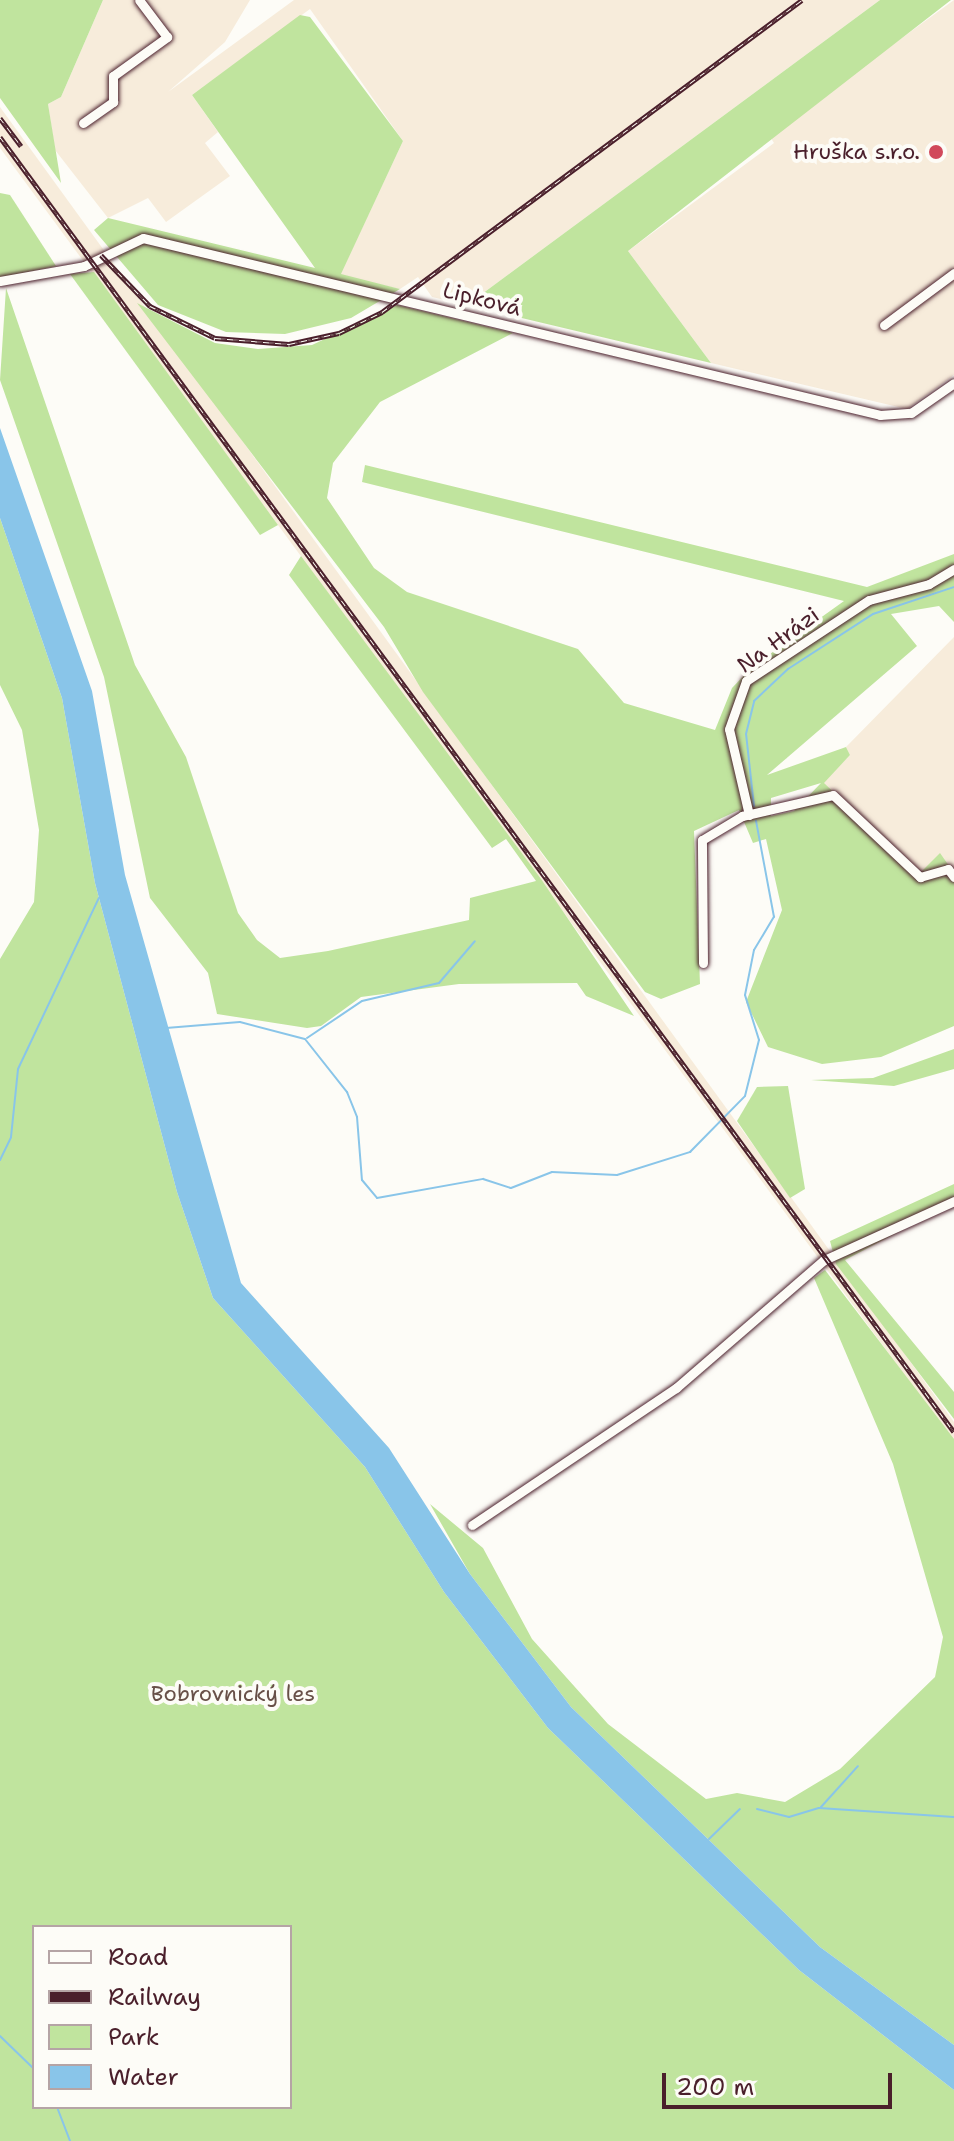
<!DOCTYPE html>
<html>
<head>
<meta charset="utf-8">
<style>
	body { margin:0 }
	#map { position:relative; width:954px; height:2141px; overflow:hidden; background:#fdfcf7; font-family:"Shantell Sans",sans-serif }
	div>[style] { position:absolute }
	.built>* { inset:0; background:#f7ecdb }
	.green>* { inset:0; background:#c0e49e }
	.water>* { inset:0; background:#89c5e9 }
	.stream>* { height:2px; margin:-1px; padding:0 1px; transform-origin:1px; border-radius:1px; background:#89c5e9 }
	.roads { filter:drop-shadow(0 0 2px #4a1f2b) drop-shadow(0 0 2px #4a1f2b) }
	.minor>* { height:9px; margin:-4.5px; padding:0 4.5px; transform-origin:4.5px; border-radius:4.5px; background:#fdfcf7 }
	.rail>* { height:5px; margin-top:-2.5px; transform-origin:0; background:repeating-linear-gradient(90deg,#fdfcf7 0 6px,#4a1f2b 0 12px); box-sizing:border-box; border-block:2px solid #4a1f2b }
	.dots>* { width:22px; height:22px; translate:-50% -50%; box-sizing:border-box; border:4px solid #fdfcf7; border-radius:50% }
	span { translate:-50% -50%; white-space:nowrap; text-align:center; line-height:1.15; -webkit-text-stroke:8px #fdfcf7; paint-order:stroke }
	.poi-label { font-size:22px; color:#4a1f2b }
	.right { translate:-100% -50%; text-align:right }
	.street-label { font-size:22px; color:#4a1f2b }
	.park-label { font-size:22px; color:#685048 }
	.legend { position:absolute; left:32px; top:1925px; width:260px; height:184px; box-sizing:border-box; background:#fdfcf7; border:2px solid #b5a4a5; margin:0; padding:10px 14px; list-style:none; font-size:24px; color:#4a1f2b }
	.legend li { display:flex; align-items:center; gap:16px; height:40px }
	.legend b { width:40px; border:2px solid #b5a4a5 }
	.scale { position:absolute; left:662px; top:2073px; width:230px; height:36px; box-sizing:border-box; border:4px solid #4a1f2b; border-top:0; padding-left:10px; font-size:24px; line-height:28px; white-space:nowrap; color:#4a1f2b; -webkit-text-stroke:6px #fdfcf7; paint-order:stroke }
</style>
</head>
<body>
<div id="map">
	<div class="built">
		<div style="clip-path:polygon(103px 0,250px 0,225px 42px,168px 92px,294px 0,880px 0,467px 305px,432px 297px,418px 277px,400px 289px,340px 275px,403px 141px,310px 9px,192px 95px,218px 132px,205px 143px,230px 176px,166px 222px,148px 198px,108px 218px,55px 150px,48px 104px,61px 97px)"></div>
		<div style="clip-path:polygon(954px 0,954px 375px,907px 409px,711px 363px,628px 251px,774px 143px,769px 135px)"></div>
		<div style="clip-path:polygon(0 107px,954px 1422px,954px 1442px,0 148px)"></div>
		<div style="clip-path:polygon(954px 637px,954px 873px,920px 874px,823px 783px,850px 755px,846px 747px)"></div>
	</div>
	<div class="green">
		<div style="clip-path:polygon(0 0,103px 0,61px 97px,48px 104px,61px 183px,0 98px)"></div>
		<div style="clip-path:polygon(880px 0,951px 0,628px 251px,711px 363px,467px 305px)"></div>
		<div style="clip-path:polygon(300px 15px,310px 17px,403px 141px,341px 274px,400px 289px,351px 318px,285px 334px,226px 332px,158px 305px,94px 230px,108px 218px,315px 268px,192px 95px)"></div>
		<div style="clip-path:polygon(0 193px,10px 195px,56px 266px,0 278px)"></div>
		<div style="clip-path:polygon(94px 272px,278px 525px,260px 535px,70px 274px)"></div>
		<div style="clip-path:polygon(6px 288px,135px 665px,186px 757px,238px 913px,257px 940px,280px 958px,328px 951px,469px 920px,470px 898px,536px 881px,506px 839px,492px 848px,289px 575px,301px 556px,541px 879px,634px 1016px,586px 996px,577px 983px,459px 984px,361px 997px,321px 1026px,307px 1028px,217px 1014px,208px 973px,150px 898px,104px 677px,0 380px)"></div>
		<div style="clip-path:polygon(evenodd,137px 303px,215px 343px,258px 349px,312px 345px,397px 305px,513px 333px,380px 402px,333px 463px,327px 498px,374px 568px,407px 592px,578px 649px,624px 703px,715px 730px,732px 688px,752px 667px,844px 601px,362px 482px,365px 465px,867px 587px,954px 554px,954px 622px,939px 606px,891px 614px,917px 646px,767px 775px,846px 747px,850px 755px,824px 783px,919px 874px,940px 853px,954px 873px,954px 1026px,881px 1057px,822px 1064px,768px 1047px,746px 1002px,782px 910px,766px 839px,753px 843px,739px 810px,694px 831px,700px 984px,661px 999px,645px 992px,423px 692px,384px 627px,137px 303px,821px 783px,794px 811px,771px 816px,771px 798px,821px 783px)"></div>
		<div style="clip-path:polygon(evenodd,0 518px,62px 698px,95px 883px,177px 1192px,213px 1298px,365px 1467px,444px 1592px,548px 1728px,799px 1970px,954px 2090px,954px 2141px,0 2141px,0 959px,34px 902px,39px 830px,22px 730px,0 685px,0 518px,34px 1927px,290px 1927px,290px 2107px,34px 2107px,34px 1927px)"></div>
		<div style="clip-path:polygon(954px 1049px,954px 1069px,894px 1086px,811px 1080px,873px 1078px)"></div>
		<div style="clip-path:polygon(788px 1086px,805px 1189px,790px 1198px,737px 1121px,757px 1087px)"></div>
		<div style="clip-path:polygon(954px 1184px,954px 1203px,845px 1260px,954px 1392px,954px 1419px,836px 1264px,830px 1241px)"></div>
		<div style="clip-path:polygon(825px 1270px,954px 1439px,954px 2045px,820px 1947px,571px 1707px,470px 1574px,430px 1504px,483px 1548px,532px 1639px,608px 1724px,706px 1799px,737px 1793px,785px 1802px,840px 1769px,935px 1677px,943px 1637px,893px 1464px,814px 1278px)"></div>
	</div>
	<div class="water">
		<div style="clip-path:polygon(0 428px,92px 691px,125px 875px,241px 1283px,389px 1448px,470px 1574px,571px 1707px,820px 1947px,954px 2045px,954px 2090px,799px 1970px,548px 1728px,444px 1592px,365px 1467px,213px 1298px,177px 1192px,95px 883px,62px 698px,0 518px)"></div>
	</div>
	<div class="stream">
		<div style="left:754px;top:806px;width:72px;rotate:-96.3deg"></div>
		<div style="left:746px;top:734px;width:34px;rotate:-76deg"></div>
		<div style="left:754px;top:701px;width:47px;rotate:-43.3deg"></div>
		<div style="left:788px;top:669px;width:101px;rotate:-32.9deg"></div>
		<div style="left:873px;top:614px;width:85px;rotate:-18.4deg"></div>
		<div style="left:166px;top:1028px;width:74px;rotate:-4.6deg"></div>
		<div style="left:240px;top:1022px;width:67px;rotate:14.7deg"></div>
		<div style="left:305px;top:1039px;width:68px;rotate:51.6deg"></div>
		<div style="left:347px;top:1092px;width:27px;rotate:68deg"></div>
		<div style="left:357px;top:1117px;width:63px;rotate:85.5deg"></div>
		<div style="left:362px;top:1180px;width:23px;rotate:50deg"></div>
		<div style="left:377px;top:1198px;width:108px;rotate:-10.2deg"></div>
		<div style="left:483px;top:1179px;width:29px;rotate:18deg"></div>
		<div style="left:511px;top:1188px;width:44px;rotate:-21.3deg"></div>
		<div style="left:552px;top:1172px;width:65px;rotate:2.6deg"></div>
		<div style="left:617px;top:1175px;width:77px;rotate:-17.5deg"></div>
		<div style="left:690px;top:1152px;width:78px;rotate:-45.5deg"></div>
		<div style="left:745px;top:1096px;width:58px;rotate:-76deg"></div>
		<div style="left:759px;top:1040px;width:47px;rotate:-107.3deg"></div>
		<div style="left:745px;top:995px;width:46px;rotate:-78.7deg"></div>
		<div style="left:754px;top:950px;width:39px;rotate:-59deg"></div>
		<div style="left:774px;top:917px;width:98px;rotate:-100.6deg"></div>
		<div style="left:307px;top:1038px;width:66px;rotate:-33.9deg"></div>
		<div style="left:362px;top:1001px;width:79px;rotate:-13.2deg"></div>
		<div style="left:439px;top:983px;width:55px;rotate:-49.4deg"></div>
		<div style="left:0;top:1160px;width:25px;rotate:-64deg"></div>
		<div style="left:11px;top:1137px;width:68px;rotate:-84.1deg"></div>
		<div style="left:18px;top:1069px;width:189px;rotate:-64.7deg"></div>
		<div style="left:821px;top:1807px;width:55px;rotate:-47.9deg"></div>
		<div style="left:757px;top:1809px;width:33px;rotate:14deg"></div>
		<div style="left:789px;top:1817px;width:31px;rotate:-17deg"></div>
		<div style="left:819px;top:1808px;width:135px;rotate:3.8deg"></div>
		<div style="left:709px;top:1839px;width:43px;rotate:-44.1deg"></div>
		<div style="left:0;top:2036px;width:47px;rotate:44.1deg"></div>
		<div style="left:57px;top:2107px;width:36px;rotate:69deg"></div>
	</div>
	<div class="roads">
		<div class="minor">
			<div style="left:83px;top:123px;width:37px;rotate:-35deg"></div>
			<div style="left:113px;top:102px;width:26px;rotate:-90deg"></div>
			<div style="left:113px;top:76px;width:67px;rotate:-35.8deg"></div>
			<div style="left:167px;top:37px;width:46px;rotate:-127.1deg"></div>
			<div style="left:0;top:281px;width:85px;rotate:-10.1deg"></div>
			<div style="left:84px;top:266px;width:65px;rotate:-25.4deg"></div>
			<div style="left:143px;top:238px;width:758px;rotate:13.5deg"></div>
			<div style="left:880px;top:415px;width:31px;rotate:-4deg"></div>
			<div style="left:911px;top:413px;width:52px;rotate:-34.9deg"></div>
			<div style="left:884px;top:325px;width:87px;rotate:-36.6deg"></div>
			<div style="left:749px;top:815px;width:88px;rotate:-103.1deg"></div>
			<div style="left:729px;top:729px;width:51px;rotate:-70.5deg"></div>
			<div style="left:746px;top:681px;width:147px;rotate:-33.4deg"></div>
			<div style="left:869px;top:600px;width:62px;rotate:-14.9deg"></div>
			<div style="left:929px;top:584px;width:29px;rotate:-31deg"></div>
			<div style="left:703px;top:963px;width:123px;rotate:-90.5deg"></div>
			<div style="left:702px;top:840px;width:47px;rotate:-31deg"></div>
			<div style="left:742px;top:816px;width:93px;rotate:-13deg"></div>
			<div style="left:833px;top:795px;width:120px;rotate:43.3deg"></div>
			<div style="left:920px;top:877px;width:29px;rotate:-16deg"></div>
			<div style="left:948px;top:869px;width:10px;rotate:53deg"></div>
			<div style="left:472px;top:1525px;width:246px;rotate:-33.9deg"></div>
			<div style="left:676px;top:1388px;width:196px;rotate:-40.9deg"></div>
			<div style="left:824px;top:1260px;width:143px;rotate:-24.4deg"></div>
		</div>
	</div>
	<div class="rail">
		<div style="left:0;top:118px;width:35px;rotate:53deg"></div>
		<div style="left:0;top:137px;width:1608px;rotate:53.62deg"></div>
		<div style="left:101px;top:255px;width:71px;rotate:46.1deg"></div>
		<div style="left:150px;top:306px;width:72px;rotate:26.2deg"></div>
		<div style="left:215px;top:338px;width:74px;rotate:4.6deg"></div>
		<div style="left:289px;top:344px;width:51px;rotate:-12.4deg"></div>
		<div style="left:339px;top:333px;width:48px;rotate:-26deg"></div>
		<div style="left:382px;top:312px;width:523px;rotate:-36.61deg"></div>
	</div>
	<div class="dots">
		<div style="left:936px;top:152px;background:#d1495b"></div>
	</div>
	<div class="poi-label">
		<span class="right" style="left:920px;top:152px">Hruška s.r.o.</span>
	</div>
	<div class="street-label">
		<span style="left:482px;top:299px;rotate:14deg">Lipková</span>
		<span style="left:778px;top:640px;rotate:-36deg">Na Hrázi</span>
	</div>
	<div class="park-label">
		<span style="left:233px;top:1694px">Bobrovnický les</span>
	</div>
	<ul class="legend">
	<li><b style="height:10px;background:#fdfcf7"></b>Road</li>
	<li><b style="height:10px;background:#4a1f2b"></b>Railway</li>
	<li><b style="height:22px;background:#c0e49e"></b>Park</li>
	<li><b style="height:22px;background:#89c5e9"></b>Water</li>
	</ul>
	<div class="scale">200 m</div>
</div>
</body>
</html>
